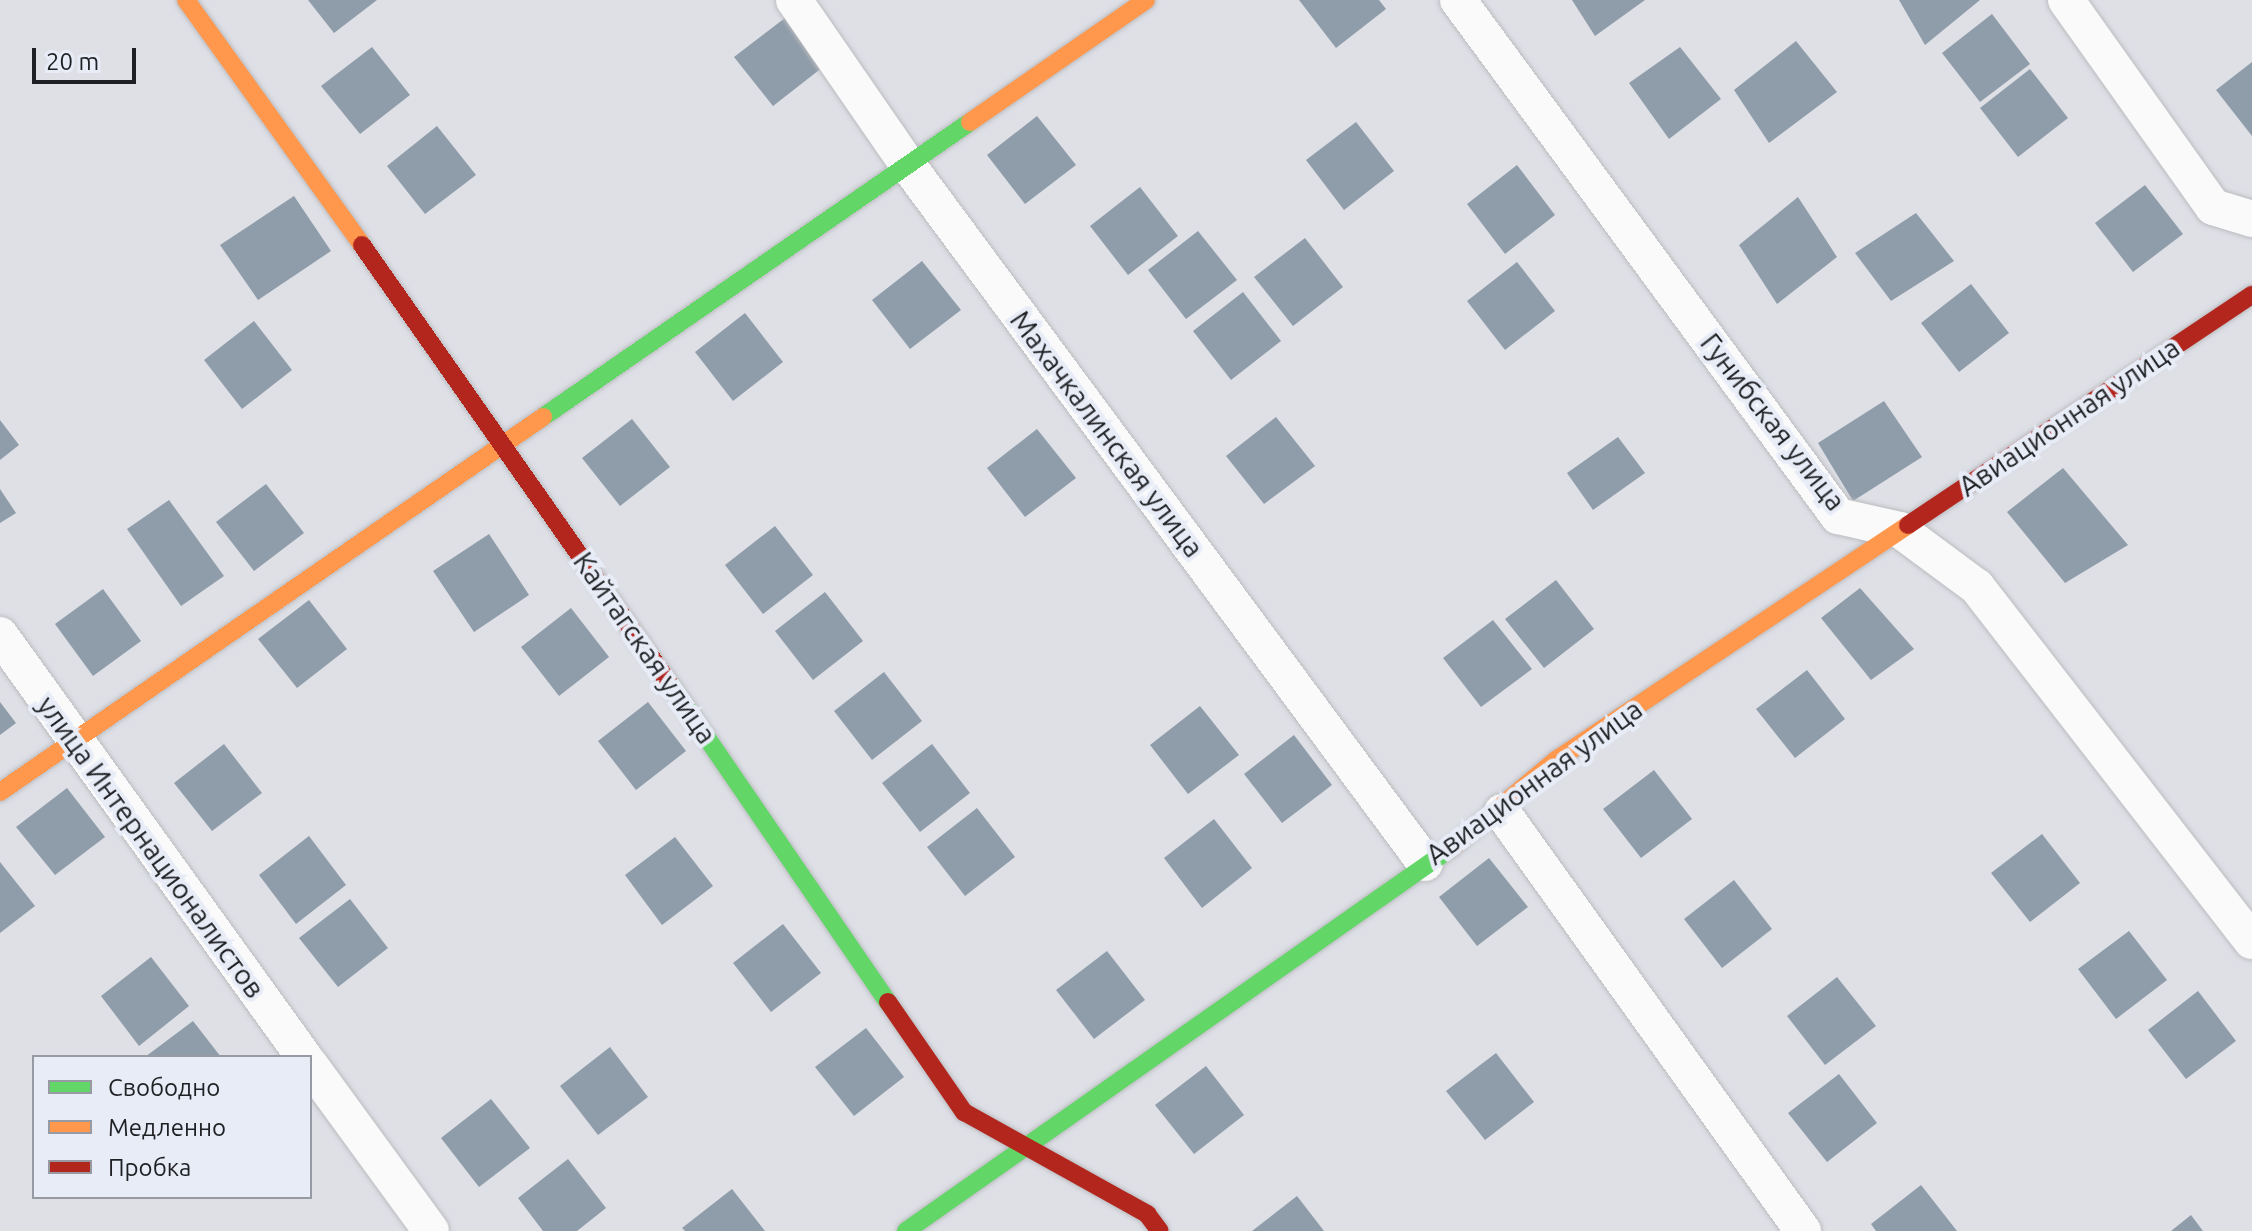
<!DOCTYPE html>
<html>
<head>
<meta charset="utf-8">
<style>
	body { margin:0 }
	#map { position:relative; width:2252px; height:1231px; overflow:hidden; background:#dee0e6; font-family:Ubuntu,sans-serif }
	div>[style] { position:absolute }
	.building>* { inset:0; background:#8f9ca9 }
	.roads { filter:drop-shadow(0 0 2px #bbbcc0) drop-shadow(0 0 2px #bbbcc0) }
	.street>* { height:36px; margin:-18px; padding:0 18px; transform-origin:18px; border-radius:18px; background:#fafafb }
	.fast>* { height:18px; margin:-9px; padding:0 9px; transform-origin:9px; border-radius:9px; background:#63d668 }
	.slow>* { height:18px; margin:-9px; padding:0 9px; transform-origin:9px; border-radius:9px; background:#ff974d }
	.jam>* { height:18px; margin:-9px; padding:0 9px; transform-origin:9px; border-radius:9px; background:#b3261e }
	span { translate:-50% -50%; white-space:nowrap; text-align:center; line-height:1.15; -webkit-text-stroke:8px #e8ecf7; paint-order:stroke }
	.street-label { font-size:28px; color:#1f2024 }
	.legend { position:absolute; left:32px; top:1055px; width:280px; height:144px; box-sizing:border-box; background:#e8ecf7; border:2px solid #989aa3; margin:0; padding:10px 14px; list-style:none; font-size:24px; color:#1f2024 }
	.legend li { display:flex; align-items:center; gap:16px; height:40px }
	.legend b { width:40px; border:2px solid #989aa3 }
	.scale { position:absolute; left:32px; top:48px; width:104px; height:36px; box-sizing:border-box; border:4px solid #1f2024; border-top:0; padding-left:10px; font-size:24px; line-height:28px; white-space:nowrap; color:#1f2024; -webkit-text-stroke:6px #e8ecf7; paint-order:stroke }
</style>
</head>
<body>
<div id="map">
	<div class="building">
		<div style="clip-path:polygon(308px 0,377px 0,334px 33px)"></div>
		<div style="clip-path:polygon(1299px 0,1379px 0,1386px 9px,1336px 48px)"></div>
		<div style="clip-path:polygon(1572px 0,1645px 0,1595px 36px)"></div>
		<div style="clip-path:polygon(1899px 0,1980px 0,1925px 45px)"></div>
		<div style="clip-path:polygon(1992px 14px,2030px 64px,1980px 102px,1942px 53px)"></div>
		<div style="clip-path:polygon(785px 18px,823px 67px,773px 106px,734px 57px)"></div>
		<div style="clip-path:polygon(1796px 41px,1837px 92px,1769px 143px,1734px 90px)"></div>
		<div style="clip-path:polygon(372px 47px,410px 95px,360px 134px,321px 86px)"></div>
		<div style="clip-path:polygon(1680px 47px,1721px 99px,1669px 139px,1629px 83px)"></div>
		<div style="clip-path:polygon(2252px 62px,2252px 136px,2216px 90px)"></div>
		<div style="clip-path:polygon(2030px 69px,2068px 118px,2018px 157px,1980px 108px)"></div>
		<div style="clip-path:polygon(1037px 116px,1076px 165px,1025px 204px,987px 155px)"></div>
		<div style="clip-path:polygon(1356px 122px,1394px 171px,1344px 210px,1306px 160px)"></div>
		<div style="clip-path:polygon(437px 126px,476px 175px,425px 214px,387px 166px)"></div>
		<div style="clip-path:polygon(1517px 165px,1555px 215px,1505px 254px,1467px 204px)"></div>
		<div style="clip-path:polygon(2145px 185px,2183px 234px,2133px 272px,2095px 223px)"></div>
		<div style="clip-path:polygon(1140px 187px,1178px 236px,1128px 275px,1090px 226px)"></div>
		<div style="clip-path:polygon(294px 196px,331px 251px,258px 300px,220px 245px)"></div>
		<div style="clip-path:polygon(1798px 197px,1837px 257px,1777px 304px,1739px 245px)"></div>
		<div style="clip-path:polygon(1916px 213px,1954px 261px,1891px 301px,1855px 253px)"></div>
		<div style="clip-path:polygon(1198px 231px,1237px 280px,1186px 319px,1148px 270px)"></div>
		<div style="clip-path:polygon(1305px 238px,1343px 287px,1293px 326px,1254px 277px)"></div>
		<div style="clip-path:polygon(922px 261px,961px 310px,910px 349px,872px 300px)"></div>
		<div style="clip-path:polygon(1517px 262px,1555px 311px,1505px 350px,1467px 301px)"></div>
		<div style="clip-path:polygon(1971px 284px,2009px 333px,1959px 372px,1921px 323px)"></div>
		<div style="clip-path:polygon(1243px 292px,1281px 341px,1231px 380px,1193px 331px)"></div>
		<div style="clip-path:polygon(745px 313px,783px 362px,733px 401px,695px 352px)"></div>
		<div style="clip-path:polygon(254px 321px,292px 370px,242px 409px,204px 360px)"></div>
		<div style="clip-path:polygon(1884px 401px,1922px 457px,1853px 501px,1818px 443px)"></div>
		<div style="clip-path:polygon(1276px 417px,1315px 466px,1264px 504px,1226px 456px)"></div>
		<div style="clip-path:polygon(632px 419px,670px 467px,620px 506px,582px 458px)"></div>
		<div style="clip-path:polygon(0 420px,19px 445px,0 460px)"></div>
		<div style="clip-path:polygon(1037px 429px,1076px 478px,1025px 517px,987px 468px)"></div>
		<div style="clip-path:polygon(1618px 437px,1645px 473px,1593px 510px,1567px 473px)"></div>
		<div style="clip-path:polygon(2063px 468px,2128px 545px,2065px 583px,2007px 512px)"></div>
		<div style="clip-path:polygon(266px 484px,304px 533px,254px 571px,216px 522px)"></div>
		<div style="clip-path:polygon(0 489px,16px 513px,0 523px)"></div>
		<div style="clip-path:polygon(169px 500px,224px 576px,181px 606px,127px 529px)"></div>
		<div style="clip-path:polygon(775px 526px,813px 575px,763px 614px,725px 565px)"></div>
		<div style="clip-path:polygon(489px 534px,529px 595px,474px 632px,433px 571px)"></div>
		<div style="clip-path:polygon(1556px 580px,1594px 629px,1544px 668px,1505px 619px)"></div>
		<div style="clip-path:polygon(1860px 588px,1914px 649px,1871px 680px,1821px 618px)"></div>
		<div style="clip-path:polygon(103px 589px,141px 641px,93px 676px,55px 624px)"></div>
		<div style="clip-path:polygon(825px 592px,863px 641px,813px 680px,775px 631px)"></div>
		<div style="clip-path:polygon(309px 600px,347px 649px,297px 688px,258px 639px)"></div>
		<div style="clip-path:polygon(571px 608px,609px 657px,559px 696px,521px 647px)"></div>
		<div style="clip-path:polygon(1493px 620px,1532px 669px,1481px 707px,1443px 658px)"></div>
		<div style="clip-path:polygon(1807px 670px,1845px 719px,1795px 758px,1756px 709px)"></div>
		<div style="clip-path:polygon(884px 672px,922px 721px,872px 760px,834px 711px)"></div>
		<div style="clip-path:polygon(0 702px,16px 723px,0 735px)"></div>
		<div style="clip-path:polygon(648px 702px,686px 751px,636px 790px,598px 741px)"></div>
		<div style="clip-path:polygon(1200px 706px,1239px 755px,1188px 794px,1150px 745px)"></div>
		<div style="clip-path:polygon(1294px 735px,1332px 785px,1282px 823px,1244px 774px)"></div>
		<div style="clip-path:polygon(224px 744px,262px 793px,212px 831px,174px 783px)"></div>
		<div style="clip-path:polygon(932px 744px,970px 793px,920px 832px,882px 783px)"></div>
		<div style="clip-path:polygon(1654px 770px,1692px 819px,1641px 858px,1603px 809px)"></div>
		<div style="clip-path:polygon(67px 788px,105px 837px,55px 875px,16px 827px)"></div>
		<div style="clip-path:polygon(977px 808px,1015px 857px,965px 896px,927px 847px)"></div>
		<div style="clip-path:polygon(1214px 819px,1252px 868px,1202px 908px,1164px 858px)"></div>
		<div style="clip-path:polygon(2042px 834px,2080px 883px,2030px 922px,1991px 873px)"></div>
		<div style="clip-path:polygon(309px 836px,346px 885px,296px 924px,259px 875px)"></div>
		<div style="clip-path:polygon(675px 837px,713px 886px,662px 925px,625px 875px)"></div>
		<div style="clip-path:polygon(1489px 858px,1528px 907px,1477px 946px,1439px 897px)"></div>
		<div style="clip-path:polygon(0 862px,35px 906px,0 933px)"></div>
		<div style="clip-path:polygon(1734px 880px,1772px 929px,1722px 968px,1684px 919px)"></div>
		<div style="clip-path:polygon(350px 899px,388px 948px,338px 987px,299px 938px)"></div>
		<div style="clip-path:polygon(783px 924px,821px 973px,771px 1012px,733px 963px)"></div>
		<div style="clip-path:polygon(2129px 931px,2167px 980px,2116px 1019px,2078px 969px)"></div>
		<div style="clip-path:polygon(1107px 951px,1145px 1000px,1094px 1039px,1056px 990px)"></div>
		<div style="clip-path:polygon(151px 957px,189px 1006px,139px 1046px,101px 996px)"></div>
		<div style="clip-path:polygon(1837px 977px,1876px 1026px,1825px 1065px,1787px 1016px)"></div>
		<div style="clip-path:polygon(2198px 991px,2236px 1041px,2186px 1079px,2148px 1030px)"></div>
		<div style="clip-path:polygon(193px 1021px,221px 1057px,145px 1057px)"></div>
		<div style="clip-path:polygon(866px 1028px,904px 1077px,854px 1116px,815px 1067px)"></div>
		<div style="clip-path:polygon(610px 1047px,648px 1097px,598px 1135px,560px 1086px)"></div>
		<div style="clip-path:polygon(1496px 1053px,1534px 1102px,1485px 1140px,1446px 1091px)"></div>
		<div style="clip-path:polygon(1206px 1066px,1244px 1115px,1194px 1154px,1155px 1105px)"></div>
		<div style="clip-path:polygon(1839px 1074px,1877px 1123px,1827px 1162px,1788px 1113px)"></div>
		<div style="clip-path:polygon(491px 1099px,530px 1148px,479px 1187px,441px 1138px)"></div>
		<div style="clip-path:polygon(568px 1159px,606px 1208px,577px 1231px,543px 1231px,518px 1198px)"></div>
		<div style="clip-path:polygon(1921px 1185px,1957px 1231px,1876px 1231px,1871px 1224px)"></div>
		<div style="clip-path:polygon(732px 1189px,765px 1231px,685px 1231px,682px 1228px)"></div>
		<div style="clip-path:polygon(1297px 1196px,1324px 1231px,1252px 1231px)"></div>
		<div style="clip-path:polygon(2191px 1215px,2203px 1231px,2171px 1231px)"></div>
	</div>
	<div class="roads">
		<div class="street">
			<div style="left:794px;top:0;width:204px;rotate:55.4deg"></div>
			<div style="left:910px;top:168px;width:865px;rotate:53.46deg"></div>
			<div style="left:1458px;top:0;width:641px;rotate:53.63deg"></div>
			<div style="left:1838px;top:516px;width:64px;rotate:12.7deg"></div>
			<div style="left:1900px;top:530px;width:96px;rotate:36.5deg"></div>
			<div style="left:1977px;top:587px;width:448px;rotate:52.2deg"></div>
			<div style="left:2066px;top:0;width:254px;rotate:54.6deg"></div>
			<div style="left:2213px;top:207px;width:41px;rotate:17.1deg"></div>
			<div style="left:0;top:635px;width:520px;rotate:54.23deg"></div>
			<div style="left:1502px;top:812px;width:516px;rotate:54.31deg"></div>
			<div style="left:310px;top:1065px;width:205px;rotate:53.9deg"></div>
		</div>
		<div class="fast">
			<div style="left:543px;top:417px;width:519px;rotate:-34.64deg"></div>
			<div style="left:670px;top:684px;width:386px;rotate:55.6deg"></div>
			<div style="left:906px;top:1231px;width:666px;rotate:-35.1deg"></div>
		</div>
		<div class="slow">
			<div style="left:186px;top:0;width:302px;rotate:54.3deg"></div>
			<div style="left:970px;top:122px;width:214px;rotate:-34.7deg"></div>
			<div style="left:0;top:792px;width:660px;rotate:-34.63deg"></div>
			<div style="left:1451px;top:848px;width:137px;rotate:-40deg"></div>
			<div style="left:1556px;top:760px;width:423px;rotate:-33.7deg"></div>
		</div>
		<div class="jam">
			<div style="left:362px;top:245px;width:536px;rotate:54.95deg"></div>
			<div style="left:1908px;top:525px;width:414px;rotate:-33.8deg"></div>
			<div style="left:888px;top:1002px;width:134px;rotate:55.4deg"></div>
			<div style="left:964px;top:1112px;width:210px;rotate:29.1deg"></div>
			<div style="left:1147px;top:1214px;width:21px;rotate:53deg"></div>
		</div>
	</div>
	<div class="street-label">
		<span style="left:2069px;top:417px;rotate:-34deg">Авиационная улица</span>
		<span style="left:1773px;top:422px;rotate:52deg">Гунибская улица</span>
		<span style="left:1107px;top:434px;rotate:53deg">Махачкалинская улица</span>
		<span style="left:645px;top:648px;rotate:55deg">Кайтагская улица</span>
		<span style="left:1534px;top:782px;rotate:-36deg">Авиационная улица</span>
		<span style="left:151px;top:847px;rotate:54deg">улица Интернационалистов</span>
	</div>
	<ul class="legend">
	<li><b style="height:10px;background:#63d668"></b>Свободно</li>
	<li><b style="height:10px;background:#ff974d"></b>Медленно</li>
	<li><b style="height:10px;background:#b3261e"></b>Пробка</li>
	</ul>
	<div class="scale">20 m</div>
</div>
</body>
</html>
